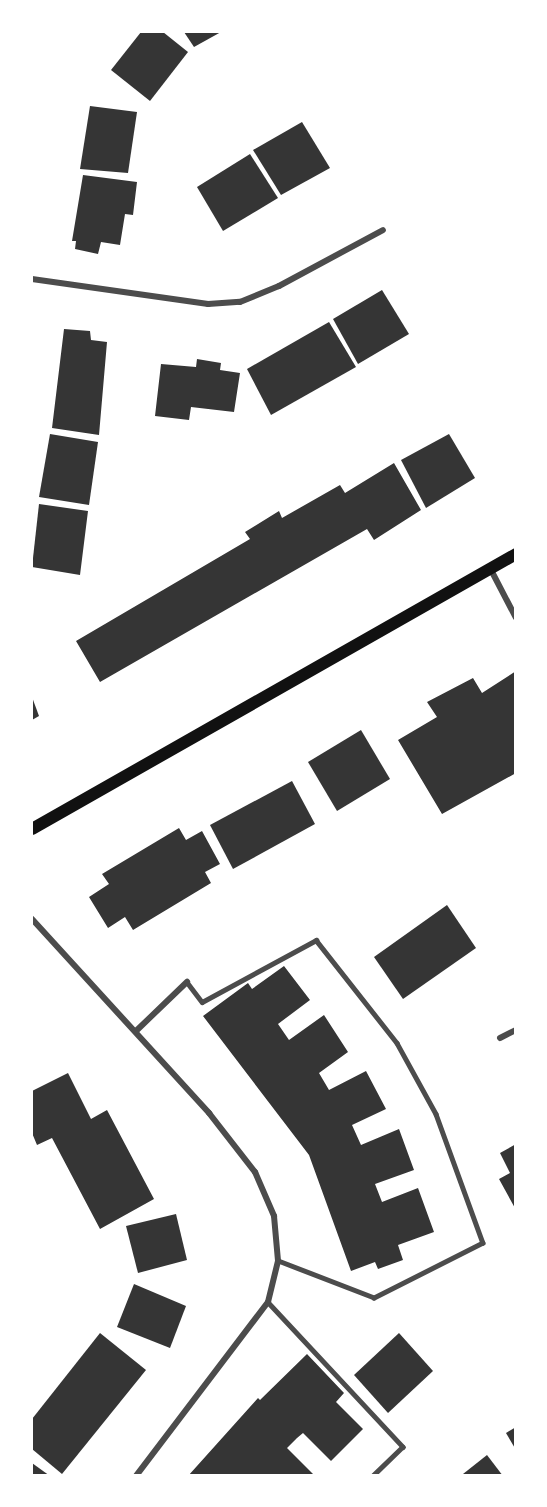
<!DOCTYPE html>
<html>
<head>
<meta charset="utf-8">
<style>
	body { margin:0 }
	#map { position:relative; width:547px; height:1507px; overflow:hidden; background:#fff; font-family:"Noto Sans",sans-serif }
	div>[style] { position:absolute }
	.building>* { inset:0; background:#353535 }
	.service>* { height:4.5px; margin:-2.25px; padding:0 2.25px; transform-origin:2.25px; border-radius:2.25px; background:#4c4c4c }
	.minor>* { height:6px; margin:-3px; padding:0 3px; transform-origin:3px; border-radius:3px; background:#4c4c4c }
	.secondary>* { height:12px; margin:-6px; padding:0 6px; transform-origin:6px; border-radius:6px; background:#111 }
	span { translate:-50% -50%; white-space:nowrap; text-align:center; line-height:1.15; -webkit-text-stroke:6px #fff; paint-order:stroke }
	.frame { position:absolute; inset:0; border:33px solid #fff; pointer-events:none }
</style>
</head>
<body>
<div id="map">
	<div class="building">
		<div style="clip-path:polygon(141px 32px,163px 32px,188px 52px,150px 101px,111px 70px)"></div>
		<div style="clip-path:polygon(184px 32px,221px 32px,194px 47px)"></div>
		<div style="clip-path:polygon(90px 106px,137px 112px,128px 173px,80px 169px)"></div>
		<div style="clip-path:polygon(302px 122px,330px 168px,281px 195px,253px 150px)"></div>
		<div style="clip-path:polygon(250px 154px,278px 198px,223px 231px,197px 187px)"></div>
		<div style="clip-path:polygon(83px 175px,137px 182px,133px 215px,125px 214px,120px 245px,101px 242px,98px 254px,75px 249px,76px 241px,72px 241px)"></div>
		<div style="clip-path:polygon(382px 290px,409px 334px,358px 364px,333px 319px)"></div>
		<div style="clip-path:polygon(329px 322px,356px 367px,271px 415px,247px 369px)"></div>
		<div style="clip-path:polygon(64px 329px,90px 331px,91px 340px,107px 342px,99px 435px,52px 428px)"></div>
		<div style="clip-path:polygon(197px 359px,221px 363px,220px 370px,240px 373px,234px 412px,191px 407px,189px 420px,155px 416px,161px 364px,196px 367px)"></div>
		<div style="clip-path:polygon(50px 434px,98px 442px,89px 505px,39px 497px)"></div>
		<div style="clip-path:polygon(449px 434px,475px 478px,426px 508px,401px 460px)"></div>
		<div style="clip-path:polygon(394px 463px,421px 510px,374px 540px,367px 529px,100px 682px,76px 641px,250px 539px,245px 532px,279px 511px,282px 518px,340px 485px,345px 493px)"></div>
		<div style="clip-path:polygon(39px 504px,88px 511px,80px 575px,32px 567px)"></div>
		<div style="clip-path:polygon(516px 671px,516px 773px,442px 814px,398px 740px,437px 717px,427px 702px,473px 678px,482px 693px)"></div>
		<div style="clip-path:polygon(32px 697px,39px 716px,32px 720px)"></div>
		<div style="clip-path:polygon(361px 730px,390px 779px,337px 811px,308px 762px)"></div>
		<div style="clip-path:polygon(292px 781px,315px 824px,233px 869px,210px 825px)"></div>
		<div style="clip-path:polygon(179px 828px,186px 840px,202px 831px,220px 864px,205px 872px,211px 883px,133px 930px,125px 917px,108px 928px,89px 897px,109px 884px,102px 874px)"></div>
		<div style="clip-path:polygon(447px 905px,476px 948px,403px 999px,374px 957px)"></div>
		<div style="clip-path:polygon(284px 966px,310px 1000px,278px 1024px,289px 1040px,324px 1015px,348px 1052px,319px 1073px,329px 1090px,366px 1071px,386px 1109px,352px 1125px,361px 1145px,399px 1129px,414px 1170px,375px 1184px,382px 1202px,418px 1188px,434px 1232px,398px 1245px,403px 1260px,378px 1269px,375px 1262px,351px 1271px,309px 1155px,203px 1016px,248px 983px,252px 989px)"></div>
		<div style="clip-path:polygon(68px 1073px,91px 1119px,107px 1110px,154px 1199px,100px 1229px,52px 1138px,37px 1145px,32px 1133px,32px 1091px)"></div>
		<div style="clip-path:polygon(516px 1144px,516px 1210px,499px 1179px,510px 1173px,500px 1153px)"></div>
		<div style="clip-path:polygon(176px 1214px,187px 1260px,138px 1273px,126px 1226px)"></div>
		<div style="clip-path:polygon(134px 1284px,186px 1306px,170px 1348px,117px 1327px)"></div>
		<div style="clip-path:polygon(100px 1333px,146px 1370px,62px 1474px,32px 1449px,32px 1419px)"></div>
		<div style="clip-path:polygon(399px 1333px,433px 1371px,388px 1413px,354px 1375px)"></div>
		<div style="clip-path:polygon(307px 1354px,344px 1393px,336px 1402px,363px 1429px,331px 1461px,303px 1433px,297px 1438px,287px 1448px,315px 1476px,188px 1476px,258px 1398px,260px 1400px)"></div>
		<div style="clip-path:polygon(516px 1427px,516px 1450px,506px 1433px)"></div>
		<div style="clip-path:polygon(487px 1455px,503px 1476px,461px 1476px,463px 1474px)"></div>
		<div style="clip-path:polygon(32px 1463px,50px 1476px,32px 1476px)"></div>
	</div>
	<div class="service">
		<div style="left:187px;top:982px;width:25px;rotate:53deg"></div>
		<div style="left:202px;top:1002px;width:130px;rotate:-28.5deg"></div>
		<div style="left:316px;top:940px;width:131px;rotate:51.8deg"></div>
		<div style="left:397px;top:1043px;width:81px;rotate:61.2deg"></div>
		<div style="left:436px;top:1114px;width:137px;rotate:70deg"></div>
		<div style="left:483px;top:1243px;width:122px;rotate:153.2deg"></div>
		<div style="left:374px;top:1298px;width:103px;rotate:-158.9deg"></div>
		<div style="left:268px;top:1302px;width:198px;rotate:47deg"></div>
		<div style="left:403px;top:1447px;width:42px;rotate:136deg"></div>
	</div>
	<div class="minor">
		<div style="left:32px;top:279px;width:178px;rotate:8.1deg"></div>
		<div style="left:208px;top:304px;width:32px;rotate:-4deg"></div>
		<div style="left:240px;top:302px;width:42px;rotate:-22.3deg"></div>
		<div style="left:279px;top:286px;width:118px;rotate:-28.3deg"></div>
		<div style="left:490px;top:568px;width:56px;rotate:62.5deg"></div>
		<div style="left:32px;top:919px;width:263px;rotate:47.6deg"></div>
		<div style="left:209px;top:1113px;width:75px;rotate:52.1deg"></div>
		<div style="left:255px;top:1172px;width:48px;rotate:66.6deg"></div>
		<div style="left:274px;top:1216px;width:45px;rotate:84.9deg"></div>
		<div style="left:278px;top:1261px;width:42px;rotate:103.7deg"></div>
		<div style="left:268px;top:1302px;width:218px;rotate:127.2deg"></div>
		<div style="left:136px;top:1031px;width:71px;rotate:-43.9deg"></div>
		<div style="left:500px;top:1038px;width:18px;rotate:-27deg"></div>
	</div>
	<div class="secondary">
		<div style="left:32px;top:829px;width:557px;rotate:-29.6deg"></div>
	</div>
	<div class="frame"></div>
</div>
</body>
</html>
